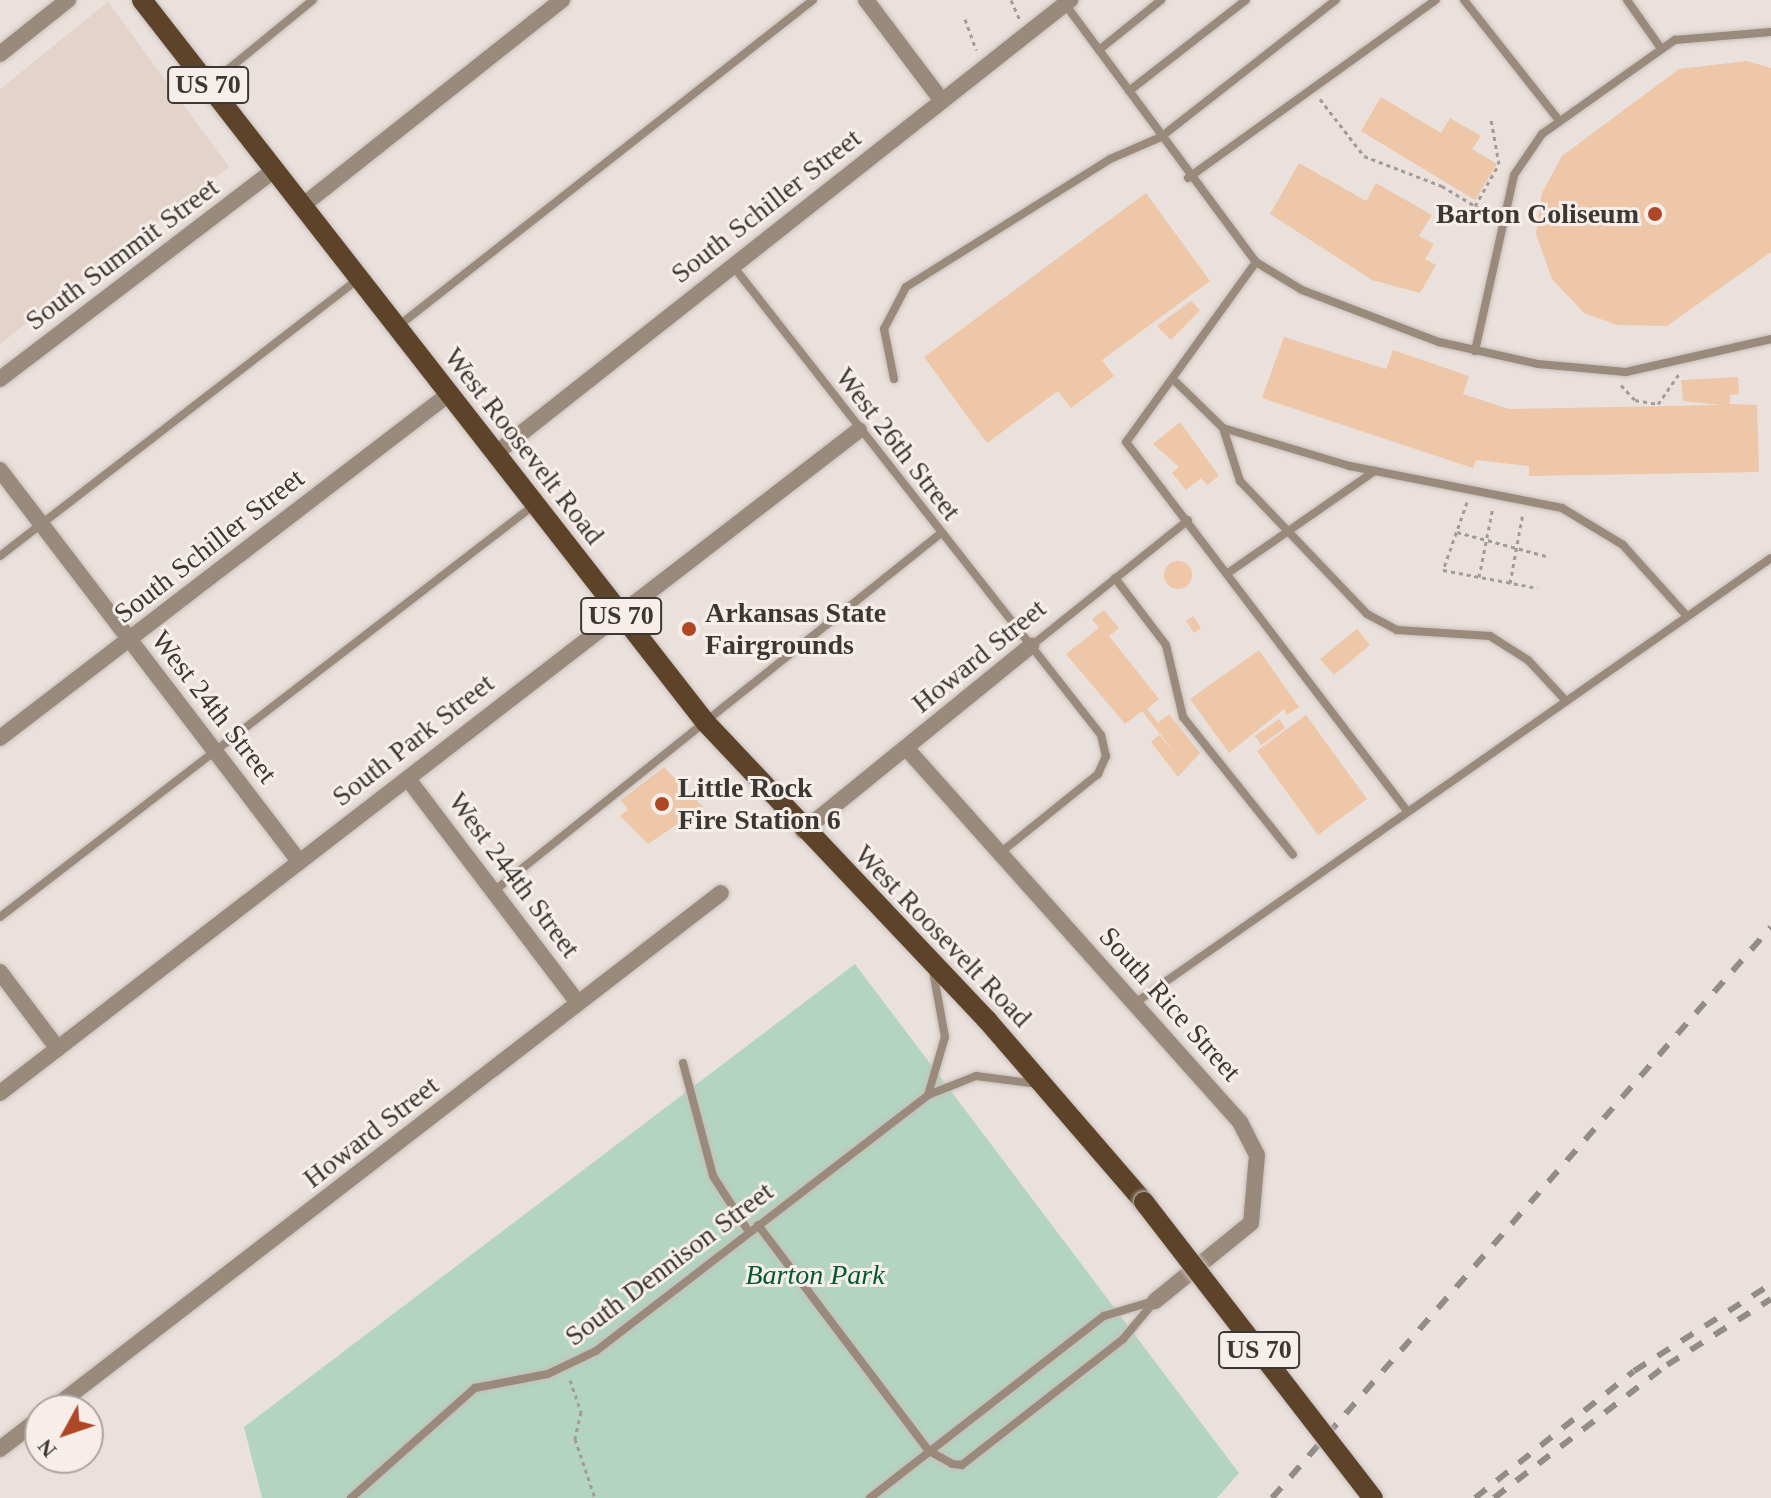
<!DOCTYPE html>
<html>
<head>
<meta charset="utf-8">
<style>
	body { margin:0 }
	#map { position:relative; width:1771px; height:1498px; overflow:hidden; background:#eae1dc; font-family:Georgia,serif }
	div>[style] { position:absolute }
	.built>* { inset:0; background:#e4d3ca }
	.green>* { inset:0; background:#b3d4c1 }
	.building>* { inset:0; background:#eec6a8 }
	.round { border-radius:50% }
	.path>* { height:3px; margin-top:-1.5px; transform-origin:0; background:repeating-linear-gradient(90deg,#a29c98 0 4px,transparent 0 8px) }
	.roads { filter:drop-shadow(0 0 2px #c7bfbb) drop-shadow(0 0 2px #c7bfbb) }
	.service>* { height:8px; margin:-4px; padding:0 4px; transform-origin:4px; border-radius:4px; background:#998a7c }
	.minor>* { height:16px; margin:-8px; padding:0 8px; transform-origin:8px; border-radius:8px; background:#998a7c }
	.tertiary>* { height:16px; margin:-8px; padding:0 8px; transform-origin:8px; border-radius:8px; background:#998a7c }
	.primary>* { height:20px; margin:-10px; padding:0 10px; transform-origin:10px; border-radius:10px; background:#5c432a }
	.rail>* { height:6px; margin-top:-3px; transform-origin:0; background:repeating-linear-gradient(90deg,#928c88 0 14px,transparent 0 28px) }
	.bridges { filter:drop-shadow(0 0 2px #c7bfbb) drop-shadow(0 0 2px #c7bfbb) }
	.primary-bridge>* { height:20px; margin:-10px; padding:0 10px; transform-origin:10px; border-radius:10px; background:#5c432a }
	.dots>* { width:22px; height:22px; translate:-50% -50%; box-sizing:border-box; border:4px solid #f7eee9; border-radius:50% }
	span { translate:-50% -50%; white-space:nowrap; text-align:center; line-height:1.15; -webkit-text-stroke:6px #f7eee9; paint-order:stroke }
	.shield-label span { padding:2px 6px; background:#f7eee9; border:2px solid; border-radius:6px; -webkit-text-stroke-width:0 }
	.shield-label { font-size:26px; color:#3b3735; font-weight:700 }
	.street-label { font-size:28px; color:#3b3735 }
	.poi-label { font-size:28px; color:#3b3735; font-weight:700 }
	.right { translate:-100% -50%; text-align:right }
	.left { translate:0 -50%; text-align:left }
	.park-label { font-size:28px; color:#025939; font-style:italic }
	.north { position:absolute; left:24px; top:1394px; width:80px; height:80px; box-sizing:border-box; background:#f7eee9; border:2px solid #aca5a1; border-radius:50%; rotate:230deg; font-size:22px; font-weight:700; line-height:32px; text-align:center; color:#3b3735 }
	.north::after { content:''; display:block; margin:auto; width:28px; height:36px; background:#ae4725; clip-path:polygon(50% 0,100% 100%,50% 72%,0 100%) }
</style>
</head>
<body>
<div id="map">
	<div class="built">
		<div style="clip-path:polygon(108px 2px,229px 167px,0 344px,0 89px)"></div>
	</div>
	<div class="green">
		<div style="clip-path:polygon(855px 964px,1239px 1473px,1217px 1498px,262px 1498px,244px 1427px)"></div>
	</div>
	<div class="building">
		<div style="clip-path:polygon(1747px 61px,1771px 68px,1771px 252px,1667px 326px,1617px 325px,1584px 313px,1552px 279px,1536px 234px,1542px 193px,1562px 156px,1679px 69px)"></div>
		<div style="clip-path:polygon(1381px 97px,1441px 133px,1450px 118px,1481px 136px,1472px 149px,1497px 164px,1475px 200px,1361px 131px)"></div>
		<div style="clip-path:polygon(1299px 163px,1366px 201px,1376px 183px,1432px 215px,1419px 236px,1434px 244px,1425px 259px,1436px 265px,1420px 293px,1372px 280px,1270px 214px)"></div>
		<div style="clip-path:polygon(1146px 193px,1210px 281px,1102px 360px,1114px 376px,1071px 408px,1058px 391px,987px 443px,924px 357px)"></div>
		<div style="clip-path:polygon(1191px 301px,1200px 310px,1171px 340px,1157px 326px)"></div>
		<div style="clip-path:polygon(1284px 337px,1386px 369px,1393px 350px,1469px 376px,1463px 394px,1509px 409px,1721px 405px,1683px 401px,1681px 380px,1738px 377px,1739px 394px,1730px 395px,1730px 404px,1757px 405px,1759px 472px,1529px 476px,1529px 466px,1476px 460px,1473px 468px,1262px 398px)"></div>
		<div style="clip-path:polygon(1180px 422px,1219px 476px,1207px 485px,1201px 478px,1186px 490px,1172px 473px,1179px 467px,1153px 444px)"></div>
		<div class="round" style="left:1164px;top:561px;width:28px;height:28px"></div>
		<div style="clip-path:polygon(1104px 610px,1119px 628px,1109px 636px,1159px 699px,1147px 709px,1158px 723px,1169px 714px,1200px 753px,1178px 777px,1151px 742px,1159px 735px,1175px 753px,1142px 711px,1125px 724px,1066px 654px,1099px 628px,1092px 619px)"></div>
		<div style="clip-path:polygon(1193px 616px,1201px 628px,1194px 633px,1186px 621px)"></div>
		<div style="clip-path:polygon(1357px 629px,1370px 645px,1334px 675px,1320px 659px)"></div>
		<div style="clip-path:polygon(1259px 650px,1299px 707px,1287px 715px,1284px 709px,1229px 753px,1190px 699px)"></div>
		<div style="clip-path:polygon(1306px 715px,1367px 799px,1318px 835px,1257px 751px)"></div>
		<div style="clip-path:polygon(1279px 719px,1285px 728px,1261px 745px,1255px 736px)"></div>
		<div style="clip-path:polygon(664px 767px,703px 807px,648px 844px,620px 816px,628px 810px,621px 800px)"></div>
	</div>
	<div class="path">
		<div style="left:1011px;top:0;width:22px;rotate:66deg"></div>
		<div style="left:965px;top:19px;width:33px;rotate:70deg"></div>
		<div style="left:1320px;top:99px;width:72px;rotate:52.3deg"></div>
		<div style="left:1364px;top:156px;width:84px;rotate:21deg"></div>
		<div style="left:1442px;top:186px;width:58px;rotate:31deg"></div>
		<div style="left:1475px;top:206px;width:48px;rotate:-60.3deg"></div>
		<div style="left:1499px;top:164px;width:46px;rotate:-100.1deg"></div>
		<div style="left:1621px;top:385px;width:21px;rotate:47deg"></div>
		<div style="left:1635px;top:400px;width:23px;rotate:10deg"></div>
		<div style="left:1658px;top:404px;width:38px;rotate:-55deg"></div>
		<div style="left:1467px;top:502px;width:72px;rotate:109.4deg"></div>
		<div style="left:1443px;top:570px;width:96px;rotate:10.8deg"></div>
		<div style="left:1457px;top:532px;width:92px;rotate:15.1deg"></div>
		<div style="left:1479px;top:577px;width:71px;rotate:-78.7deg"></div>
		<div style="left:1510px;top:583px;width:71px;rotate:-79.5deg"></div>
		<div style="left:570px;top:1380px;width:34px;rotate:71deg"></div>
		<div style="left:581px;top:1412px;width:28px;rotate:103deg"></div>
		<div style="left:575px;top:1439px;width:62px;rotate:71.3deg"></div>
	</div>
	<div class="roads">
		<div class="service">
			<div style="left:1464px;top:0;width:152px;rotate:51.7deg"></div>
			<div style="left:1627px;top:0;width:57px;rotate:54.9deg"></div>
			<div style="left:1065px;top:4px;width:321px;rotate:53.5deg"></div>
			<div style="left:1256px;top:262px;width:54px;rotate:31.3deg"></div>
			<div style="left:1302px;top:290px;width:147px;rotate:20.8deg"></div>
			<div style="left:1439px;top:342px;width:101px;rotate:12.5deg"></div>
			<div style="left:1538px;top:364px;width:88px;rotate:5.2deg"></div>
			<div style="left:1626px;top:372px;width:149px;rotate:-12.8deg"></div>
			<div style="left:1099px;top:50px;width:80px;rotate:-38.9deg"></div>
			<div style="left:209px;top:85px;width:134px;rotate:-39.3deg"></div>
			<div style="left:1129px;top:91px;width:148px;rotate:-37.9deg"></div>
			<div style="left:1188px;top:178px;width:305px;rotate:-35.7deg"></div>
			<div style="left:1256px;top:262px;width:222px;rotate:125.8deg"></div>
			<div style="left:1126px;top:442px;width:465px;rotate:52.7deg"></div>
			<div style="left:733px;top:266px;width:596px;rotate:51.88deg"></div>
			<div style="left:1101px;top:735px;width:22px;rotate:77deg"></div>
			<div style="left:1106px;top:756px;width:20px;rotate:114deg"></div>
			<div style="left:1098px;top:774px;width:126px;rotate:141.1deg"></div>
			<div style="left:397px;top:327px;width:529px;rotate:-38.17deg"></div>
			<div style="left:1475px;top:351px;width:180px;rotate:-77.5deg"></div>
			<div style="left:1514px;top:175px;width:50px;rotate:-55.7deg"></div>
			<div style="left:1542px;top:134px;width:163px;rotate:-35.3deg"></div>
			<div style="left:1675px;top:40px;width:96px;rotate:-4.8deg"></div>
			<div style="left:894px;top:379px;width:51px;rotate:-101.3deg"></div>
			<div style="left:884px;top:329px;width:47px;rotate:-62.4deg"></div>
			<div style="left:906px;top:287px;width:241px;rotate:-32.1deg"></div>
			<div style="left:1110px;top:159px;width:56px;rotate:-23.3deg"></div>
			<div style="left:1161px;top:137px;width:222px;rotate:-38.1deg"></div>
			<div style="left:1176px;top:382px;width:66px;rotate:44.4deg"></div>
			<div style="left:1223px;top:428px;width:56px;rotate:72.2deg"></div>
			<div style="left:1240px;top:481px;width:184px;rotate:46.3deg"></div>
			<div style="left:1367px;top:614px;width:34px;rotate:28deg"></div>
			<div style="left:1397px;top:630px;width:93px;rotate:3.7deg"></div>
			<div style="left:1490px;top:636px;width:45px;rotate:32.3deg"></div>
			<div style="left:1528px;top:660px;width:56px;rotate:47.2deg"></div>
			<div style="left:1223px;top:428px;width:133px;rotate:16.7deg"></div>
			<div style="left:1350px;top:466px;width:216px;rotate:11.2deg"></div>
			<div style="left:1562px;top:508px;width:71px;rotate:31.2deg"></div>
			<div style="left:1623px;top:545px;width:96px;rotate:48deg"></div>
			<div style="left:0;top:556px;width:451px;rotate:-37.7deg"></div>
			<div style="left:1228px;top:573px;width:179px;rotate:-34.8deg"></div>
			<div style="left:1115px;top:578px;width:84px;rotate:52.7deg"></div>
			<div style="left:1166px;top:645px;width:74px;rotate:76.7deg"></div>
			<div style="left:1183px;top:717px;width:176px;rotate:51.4deg"></div>
			<div style="left:1031px;top:646px;width:201px;rotate:-38.7deg"></div>
			<div style="left:494px;top:891px;width:571px;rotate:-38.68deg"></div>
			<div style="left:0;top:917px;width:674px;rotate:-37.65deg"></div>
			<div style="left:1135px;top:1003px;width:776px;rotate:-34.98deg"></div>
			<div style="left:683px;top:1063px;width:117px;rotate:75.1deg"></div>
			<div style="left:713px;top:1176px;width:67px;rotate:57.3deg"></div>
			<div style="left:928px;top:1095px;width:60px;rotate:-73.7deg"></div>
			<div style="left:945px;top:1037px;width:67px;rotate:-100.3deg"></div>
			<div style="left:758px;top:1225px;width:283px;rotate:52.9deg"></div>
			<div style="left:929px;top:1451px;width:26px;rotate:29deg"></div>
			<div style="left:952px;top:1464px;width:10px;rotate:6deg"></div>
			<div style="left:962px;top:1465px;width:204px;rotate:-38deg"></div>
			<div style="left:1123px;top:1339px;width:50px;rotate:-49.9deg"></div>
			<div style="left:351px;top:1498px;width:166px;rotate:-41.6deg"></div>
			<div style="left:475px;top:1388px;width:74px;rotate:-10.9deg"></div>
			<div style="left:548px;top:1374px;width:53px;rotate:-25.6deg"></div>
			<div style="left:596px;top:1351px;width:419px;rotate:-37.6deg"></div>
			<div style="left:928px;top:1095px;width:52px;rotate:-21.6deg"></div>
			<div style="left:976px;top:1076px;width:63px;rotate:7.4deg"></div>
			<div style="left:870px;top:1498px;width:296px;rotate:-37.9deg"></div>
			<div style="left:1104px;top:1316px;width:52px;rotate:-16.7deg"></div>
		</div>
		<div class="minor">
			<div style="left:866px;top:0;width:126px;rotate:53deg"></div>
			<div style="left:302px;top:206px;width:332px;rotate:-38.4deg"></div>
			<div style="left:0;top:379px;width:345px;rotate:-37.3deg"></div>
			<div style="left:495px;top:454px;width:733px;rotate:-38.29deg"></div>
			<div style="left:0;top:470px;width:492px;rotate:52.6deg"></div>
			<div style="left:0;top:738px;width:566px;rotate:-37.46deg"></div>
			<div style="left:907px;top:749px;width:500px;rotate:48.24deg"></div>
			<div style="left:1240px;top:1122px;width:37px;rotate:63deg"></div>
			<div style="left:1257px;top:1155px;width:68px;rotate:95deg"></div>
			<div style="left:1251px;top:1223px;width:124px;rotate:140.9deg"></div>
			<div style="left:408px;top:779px;width:281px;rotate:52.8deg"></div>
			<div style="left:803px;top:831px;width:294px;rotate:-39.1deg"></div>
			<div style="left:0;top:972px;width:96px;rotate:53deg"></div>
			<div style="left:0;top:1093px;width:1085px;rotate:-37.66deg"></div>
			<div style="left:51px;top:1410px;width:846px;rotate:-37.66deg"></div>
			<div style="left:0;top:1449px;width:51px;rotate:-37.8deg"></div>
		</div>
		<div class="tertiary">
			<div style="left:0;top:54px;width:87px;rotate:-38.5deg"></div>
		</div>
		<div class="primary">
			<div style="left:142px;top:0;width:917px;rotate:52.04deg"></div>
			<div style="left:706px;top:723px;width:409px;rotate:46.6deg"></div>
			<div style="left:987px;top:1020px;width:240px;rotate:49.2deg"></div>
		</div>
	</div>
	<div class="rail">
		<div style="left:1272px;top:1498px;width:758px;rotate:-48.85deg"></div>
		<div style="left:1475px;top:1498px;width:203px;rotate:-38.6deg"></div>
		<div style="left:1634px;top:1371px;width:162px;rotate:-32.4deg"></div>
		<div style="left:1494px;top:1498px;width:218px;rotate:-37.6deg"></div>
		<div style="left:1667px;top:1365px;width:123px;rotate:-32.4deg"></div>
	</div>
	<div class="bridges">
		<div class="primary-bridge">
			<div style="left:1144px;top:1202px;width:374px;rotate:52.3deg"></div>
		</div>
	</div>
	<div class="dots">
		<div style="left:1655px;top:214px;background:#ae4725"></div>
		<div style="left:689px;top:629px;background:#ae4725"></div>
		<div style="left:662px;top:804px;background:#ae4725"></div>
	</div>
	<div class="shield-label">
		<span style="left:208px;top:85px">US 70</span>
		<span style="left:621px;top:616px">US 70</span>
		<span style="left:1259px;top:1350px">US 70</span>
	</div>
	<div class="street-label">
		<span style="left:766px;top:206px;rotate:-38deg">South Schiller Street</span>
		<span style="left:122px;top:254px;rotate:-37deg">South Summit Street</span>
		<span style="left:898px;top:444px;rotate:52deg">West 26th Street</span>
		<span style="left:524px;top:446px;rotate:52deg">West Roosevelt Road</span>
		<span style="left:209px;top:546px;rotate:-38deg">South Schiller Street</span>
		<span style="left:979px;top:656px;rotate:-39deg">Howard Street</span>
		<span style="left:214px;top:707px;rotate:52deg">West 24th Street</span>
		<span style="left:413px;top:740px;rotate:-38deg">South Park Street</span>
		<span style="left:514px;top:875px;rotate:53deg">West 244th Street</span>
		<span style="left:943px;top:936px;rotate:46deg">West Roosevelt Road</span>
		<span style="left:1170px;top:1004px;rotate:48deg">South Rice Street</span>
		<span style="left:371px;top:1132px;rotate:-38deg">Howard Street</span>
		<span style="left:669px;top:1264px;rotate:-37deg">South Dennison Street</span>
	</div>
	<div class="poi-label">
		<span class="right" style="left:1639px;top:214px">Barton Coliseum</span>
		<span class="left" style="left:705px;top:629px">Arkansas State<br>Fairgrounds</span>
		<span class="left" style="left:678px;top:804px">Little Rock<br>Fire Station 6</span>
	</div>
	<div class="park-label">
		<span style="left:815px;top:1275px">Barton Park</span>
	</div>
	<div class="north">N</div>
</div>
</body>
</html>
